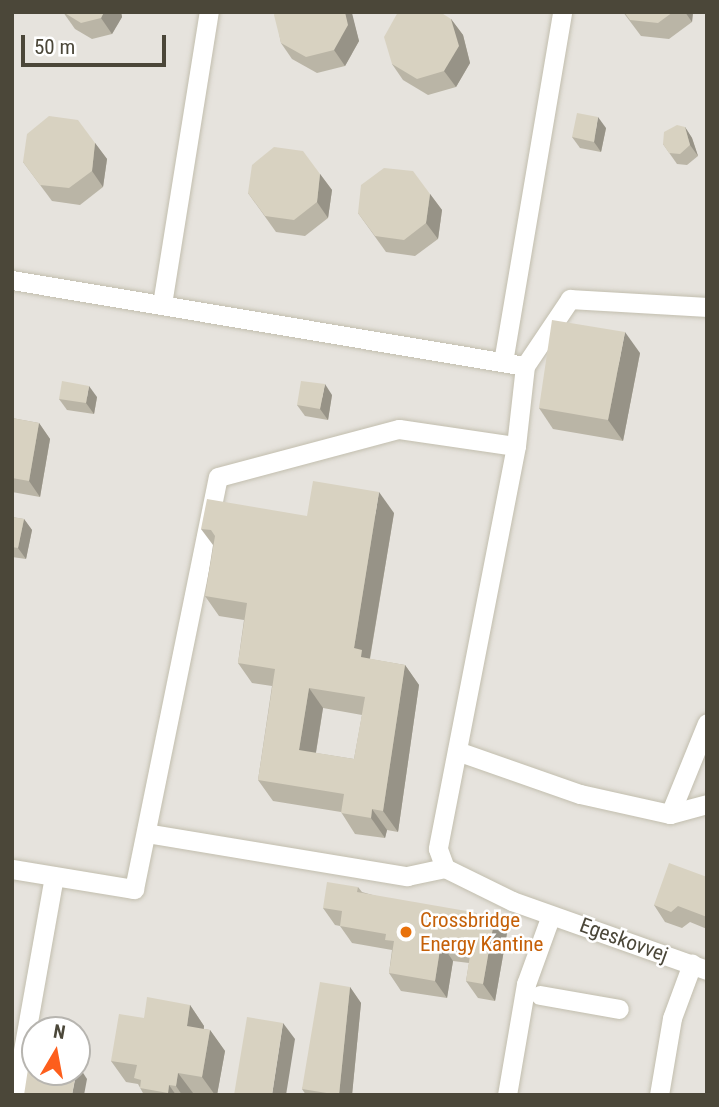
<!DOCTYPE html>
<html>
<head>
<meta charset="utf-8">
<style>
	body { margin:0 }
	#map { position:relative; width:719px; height:1107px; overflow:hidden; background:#f6f4ec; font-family:"Roboto Condensed",sans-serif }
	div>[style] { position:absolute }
	.industrial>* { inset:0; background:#e6e3dd }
	.roads { filter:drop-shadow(0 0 2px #c2beae) drop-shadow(0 0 2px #c2beae) }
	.minor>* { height:19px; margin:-9.5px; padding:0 9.5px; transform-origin:9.5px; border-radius:9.5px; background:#fff }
	.wall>* { inset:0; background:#bab5a6 }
	.shaded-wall>* { inset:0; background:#979387 }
	.building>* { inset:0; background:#d8d2c1 }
	.dots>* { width:19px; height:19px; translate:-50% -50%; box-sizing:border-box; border:4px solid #fff; border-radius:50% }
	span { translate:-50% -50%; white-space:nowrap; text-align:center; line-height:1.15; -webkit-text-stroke:5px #fff; paint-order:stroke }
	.food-label { font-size:21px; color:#c56008 }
	.left { translate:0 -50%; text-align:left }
	.street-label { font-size:21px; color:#4b4739 }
	.frame { position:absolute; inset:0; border:14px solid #4b4739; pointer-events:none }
	.north { position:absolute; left:21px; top:1016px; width:70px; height:70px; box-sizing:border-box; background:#fff; border:2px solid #b7b5b0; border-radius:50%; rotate:10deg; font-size:19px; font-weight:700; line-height:28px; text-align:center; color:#4b4739 }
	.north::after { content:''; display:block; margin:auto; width:24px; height:32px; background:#fd5e1c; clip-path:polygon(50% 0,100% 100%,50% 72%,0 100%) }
	.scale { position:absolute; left:21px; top:35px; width:145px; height:32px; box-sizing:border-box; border:4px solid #4b4739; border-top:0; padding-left:9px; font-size:21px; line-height:24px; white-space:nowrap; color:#4b4739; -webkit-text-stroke:5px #fff; paint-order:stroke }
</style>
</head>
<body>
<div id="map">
	<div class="industrial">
		<div style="clip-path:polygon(evenodd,12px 12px,707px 12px,707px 1095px,12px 1095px,12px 12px,35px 1030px,77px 1030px,77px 1072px,35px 1072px,35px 1030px)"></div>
	</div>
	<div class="roads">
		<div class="minor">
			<div style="left:12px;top:280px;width:520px;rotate:9.52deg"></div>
			<div style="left:162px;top:304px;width:296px;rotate:-80.9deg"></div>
			<div style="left:503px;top:362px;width:355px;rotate:-80.4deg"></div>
			<div style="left:516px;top:446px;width:81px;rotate:-83.6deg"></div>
			<div style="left:525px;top:366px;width:81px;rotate:-56.1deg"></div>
			<div style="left:570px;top:299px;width:137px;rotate:3.3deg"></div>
			<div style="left:457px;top:751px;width:130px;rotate:19.3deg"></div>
			<div style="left:580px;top:794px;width:92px;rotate:12.5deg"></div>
			<div style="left:670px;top:814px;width:38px;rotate:-15deg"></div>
			<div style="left:670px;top:814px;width:98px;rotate:-67.9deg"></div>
			<div style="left:146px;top:833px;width:265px;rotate:9.4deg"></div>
			<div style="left:407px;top:876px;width:39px;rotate:-12deg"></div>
			<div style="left:12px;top:869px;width:124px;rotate:9.3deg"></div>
			<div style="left:134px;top:889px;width:420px;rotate:-78.5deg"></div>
			<div style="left:218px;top:477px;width:187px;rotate:-14.9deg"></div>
			<div style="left:399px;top:429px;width:118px;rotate:8.3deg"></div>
			<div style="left:516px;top:446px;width:410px;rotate:101deg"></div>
			<div style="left:438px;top:849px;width:20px;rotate:70deg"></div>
			<div style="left:445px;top:868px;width:75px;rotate:26.2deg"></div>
			<div style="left:512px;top:901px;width:207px;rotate:19.5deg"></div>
			<div style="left:540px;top:995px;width:80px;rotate:10deg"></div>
			<div style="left:15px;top:1095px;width:222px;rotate:-79.9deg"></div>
			<div style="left:507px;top:1095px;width:113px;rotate:-80.3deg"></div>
			<div style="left:526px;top:984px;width:73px;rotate:-70.1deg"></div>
			<div style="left:659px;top:1095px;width:78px;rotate:-80.4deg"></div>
			<div style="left:672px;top:1018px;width:58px;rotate:-69.7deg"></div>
		</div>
	</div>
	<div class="wall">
		<div style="clip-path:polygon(63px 12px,121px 12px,122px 17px,112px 34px,92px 39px,75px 29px)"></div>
		<div style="clip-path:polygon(275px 12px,351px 12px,359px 41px,345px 66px,317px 73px,292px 59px,281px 43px)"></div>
		<div style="clip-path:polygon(623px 12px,693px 12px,692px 22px,669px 39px,641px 36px)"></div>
		<div style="clip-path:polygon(451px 19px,463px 35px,470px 63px,456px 87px,428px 95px,403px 80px,392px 64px)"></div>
		<div style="clip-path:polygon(685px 127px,692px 138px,698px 156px,687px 165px,677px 164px,663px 144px)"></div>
		<div style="clip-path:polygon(606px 128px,601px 152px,580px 148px,572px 137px)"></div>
		<div style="clip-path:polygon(95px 143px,107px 159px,103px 187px,80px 205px,52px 201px,23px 162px)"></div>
		<div style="clip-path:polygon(320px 174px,332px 190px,328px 218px,305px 236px,276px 232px,248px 193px)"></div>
		<div style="clip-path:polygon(430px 194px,442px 210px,438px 239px,415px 256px,386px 252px,358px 213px)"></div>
		<div style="clip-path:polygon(640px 353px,623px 441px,553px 429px,539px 408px)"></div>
		<div style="clip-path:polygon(332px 395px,328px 420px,305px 416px,297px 405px)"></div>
		<div style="clip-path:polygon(97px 397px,94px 414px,67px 410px,59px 399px)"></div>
		<div style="clip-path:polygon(12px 418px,39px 423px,50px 439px,40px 497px,12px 492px)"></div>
		<div style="clip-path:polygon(evenodd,394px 513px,370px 659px,405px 665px,419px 685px,398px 832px,387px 830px,385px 838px,355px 834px,341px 812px,273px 801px,258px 780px,272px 686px,252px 683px,238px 663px,244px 620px,219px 616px,205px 596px,213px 545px,201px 529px,307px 516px,394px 513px,323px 708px,362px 715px,354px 759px,316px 753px,323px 708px)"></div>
		<div style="clip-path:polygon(12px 517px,24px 519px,32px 530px,26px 559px,12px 557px)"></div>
		<div style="clip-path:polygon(707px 877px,707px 929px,690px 922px,682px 928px,665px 922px,654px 905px)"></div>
		<div style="clip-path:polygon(358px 887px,362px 892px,507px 933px,495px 1001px,478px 998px,466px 981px,469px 963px,453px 961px,447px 998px,401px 991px,389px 973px,392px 950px,352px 943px,340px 926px,335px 925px,323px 908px)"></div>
		<div style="clip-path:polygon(350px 987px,361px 1003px,352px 1095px,306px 1095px,302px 1089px)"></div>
		<div style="clip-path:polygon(190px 1005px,204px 1026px,204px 1029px,210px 1030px,225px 1051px,217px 1095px,202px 1095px,193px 1093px,193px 1095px,144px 1095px,138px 1084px,126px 1082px,111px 1061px,144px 1018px)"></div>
	</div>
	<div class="shaded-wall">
		<div style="clip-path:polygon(104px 12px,121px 12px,122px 17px,112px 34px,101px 18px)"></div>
		<div style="clip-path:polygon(345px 12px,351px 12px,352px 13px,359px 41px,345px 66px,334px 50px)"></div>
		<div style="clip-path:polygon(685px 12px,693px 12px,692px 22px)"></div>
		<div style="clip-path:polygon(451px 19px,463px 35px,470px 63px,456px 87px,444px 71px)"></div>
		<div style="clip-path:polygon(598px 117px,606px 128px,601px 152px,594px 142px)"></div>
		<div style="clip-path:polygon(685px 127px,692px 138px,698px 156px,690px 145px)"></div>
		<div style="clip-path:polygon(95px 143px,107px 159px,103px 187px,92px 171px)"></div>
		<div style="clip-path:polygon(320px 174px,332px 190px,328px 218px,317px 202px)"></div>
		<div style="clip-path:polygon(430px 194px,442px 210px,438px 239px,426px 223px)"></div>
		<div style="clip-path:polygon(625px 332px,640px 353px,623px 441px,608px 420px)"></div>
		<div style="clip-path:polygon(325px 384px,332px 395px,328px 420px,320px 409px)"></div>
		<div style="clip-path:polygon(89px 386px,97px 397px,94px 414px,86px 403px)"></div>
		<div style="clip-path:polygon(39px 423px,50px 439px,40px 497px,29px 481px)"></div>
		<div style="clip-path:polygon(379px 492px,394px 513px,368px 669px,354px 648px)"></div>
		<div style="clip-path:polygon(24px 519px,32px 530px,26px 559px,18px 548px)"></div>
		<div style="clip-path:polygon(405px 665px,419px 685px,398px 832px,383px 811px)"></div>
		<div style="clip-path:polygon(309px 688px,323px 708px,313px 770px,299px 750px)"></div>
		<div style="clip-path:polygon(372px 809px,387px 830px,385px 838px,371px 818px)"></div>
		<div style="clip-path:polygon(495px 916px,507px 933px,495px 1001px,483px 984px)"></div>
		<div style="clip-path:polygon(441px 943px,453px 961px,447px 998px,435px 981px)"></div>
		<div style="clip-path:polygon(350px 987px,361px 1003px,352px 1095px,339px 1095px)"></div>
		<div style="clip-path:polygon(190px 1005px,204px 1026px,201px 1046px,187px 1026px)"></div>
		<div style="clip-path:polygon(283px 1023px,295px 1039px,286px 1095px,272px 1095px)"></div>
		<div style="clip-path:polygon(210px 1030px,225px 1051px,217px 1095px,215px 1095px,202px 1077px)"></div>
		<div style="clip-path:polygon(78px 1065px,87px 1079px,84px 1095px,72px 1095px)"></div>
		<div style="clip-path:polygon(178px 1073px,193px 1093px,193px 1095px,182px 1095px,176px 1086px)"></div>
		<div style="clip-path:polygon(169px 1085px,176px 1095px,169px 1095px,168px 1093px)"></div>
	</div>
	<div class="building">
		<div style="clip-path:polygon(63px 12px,104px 12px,101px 18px,81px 23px)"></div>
		<div style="clip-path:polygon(275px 12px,345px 12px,348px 25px,334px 50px,306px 57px,281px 43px,274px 15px)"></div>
		<div style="clip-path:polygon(398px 12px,440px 12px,451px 19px,459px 46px,444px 71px,417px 79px,392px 64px,384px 37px)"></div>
		<div style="clip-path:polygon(624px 12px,673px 12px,658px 23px,630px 20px)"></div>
		<div style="clip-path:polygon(577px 113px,598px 117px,594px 142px,572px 137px)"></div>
		<div style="clip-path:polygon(49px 116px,78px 120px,95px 143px,92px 171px,69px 188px,40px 185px,23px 162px,27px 134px)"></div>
		<div style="clip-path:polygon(677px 125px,685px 127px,690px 145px,680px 154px,669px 153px,663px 144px,664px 132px)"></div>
		<div style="clip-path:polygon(274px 147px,303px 151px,320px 174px,317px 202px,294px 220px,265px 216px,248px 193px,252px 165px)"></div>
		<div style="clip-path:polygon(384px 168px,413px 171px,430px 194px,426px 223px,404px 240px,375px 236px,358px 213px,361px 185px)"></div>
		<div style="clip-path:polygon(552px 320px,625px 332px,608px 420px,539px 408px)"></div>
		<div style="clip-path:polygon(62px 381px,89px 386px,86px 403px,59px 399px)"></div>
		<div style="clip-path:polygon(301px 381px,325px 384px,320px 409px,297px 405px)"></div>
		<div style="clip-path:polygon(12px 418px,39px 423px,29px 481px,12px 478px)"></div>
		<div style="clip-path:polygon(evenodd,313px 481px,379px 492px,354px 648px,362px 650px,361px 657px,405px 665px,383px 811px,372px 809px,371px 818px,341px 813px,344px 794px,258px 780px,275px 669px,238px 663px,247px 603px,205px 596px,215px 536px,211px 530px,201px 529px,207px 499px,307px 516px,313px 481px,309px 688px,365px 697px,354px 759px,299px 750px,309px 688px)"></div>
		<div style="clip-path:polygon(12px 517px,24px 519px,18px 548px,12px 547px)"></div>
		<div style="clip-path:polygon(669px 863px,707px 877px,707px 917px,678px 906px,671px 912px,654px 905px)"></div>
		<div style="clip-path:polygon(327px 882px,358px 887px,357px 892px,495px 916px,483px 984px,466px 981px,471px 949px,441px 943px,435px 981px,389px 973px,394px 941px,385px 940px,386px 934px,340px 926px,342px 911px,323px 908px)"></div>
		<div style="clip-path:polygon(320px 982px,350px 987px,339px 1095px,302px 1089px)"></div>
		<div style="clip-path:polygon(147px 997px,190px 1005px,187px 1026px,210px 1030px,202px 1077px,178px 1073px,176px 1086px,169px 1085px,168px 1093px,140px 1088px,141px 1080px,134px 1078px,137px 1065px,111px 1061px,119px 1014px,144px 1018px)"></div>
		<div style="clip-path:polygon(247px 1017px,283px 1023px,272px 1095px,234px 1095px)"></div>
		<div style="clip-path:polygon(30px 1056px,35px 1057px,35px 1072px,76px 1072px,72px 1095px,24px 1095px)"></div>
	</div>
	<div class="dots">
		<div style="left:406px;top:932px;background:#e8710a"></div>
	</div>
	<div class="food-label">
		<span class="left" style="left:420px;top:932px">Crossbridge<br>Energy Kantine</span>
	</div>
	<div class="street-label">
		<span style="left:624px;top:940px;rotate:20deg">Egeskovvej</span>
	</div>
	<div class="frame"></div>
	<div class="north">N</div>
	<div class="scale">50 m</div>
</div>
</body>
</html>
